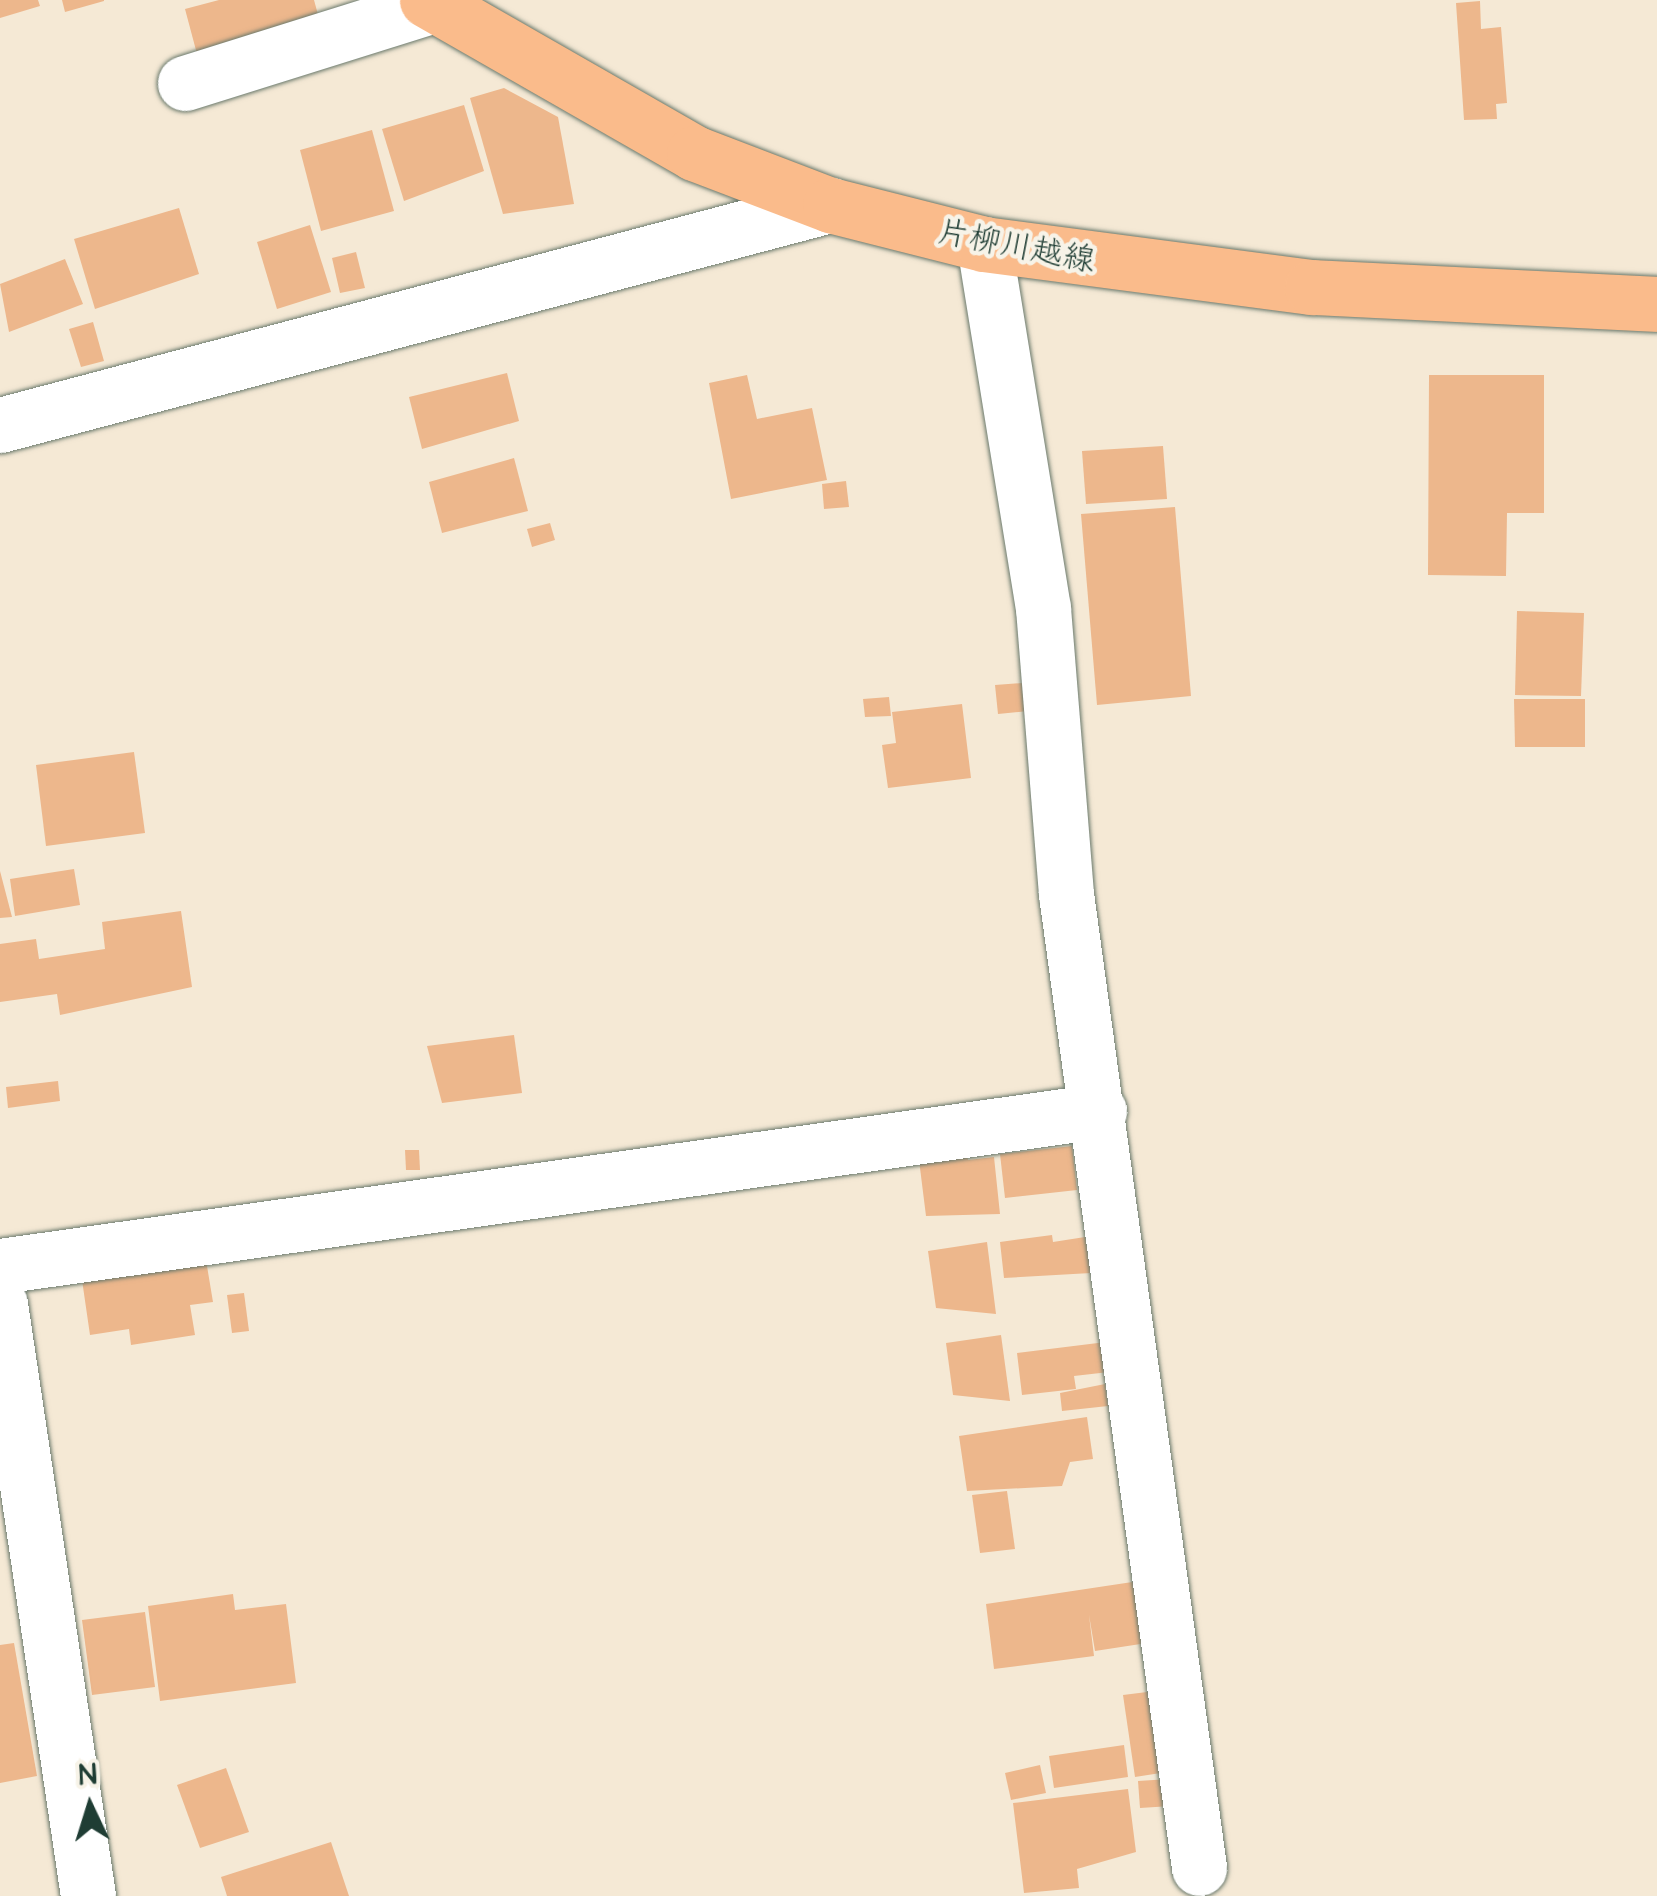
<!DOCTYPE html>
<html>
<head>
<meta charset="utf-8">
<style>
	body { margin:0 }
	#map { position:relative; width:1657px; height:1896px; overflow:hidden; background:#f5e9d5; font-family:"Architects Daughter","Klee One",sans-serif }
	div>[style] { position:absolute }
	.building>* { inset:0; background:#edb78c }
	.roads { filter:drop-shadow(0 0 2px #6a796c) drop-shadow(0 0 2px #6a796c) }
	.minor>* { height:55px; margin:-27.5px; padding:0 27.5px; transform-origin:27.5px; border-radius:27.5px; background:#fff }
	.major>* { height:55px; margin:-27.5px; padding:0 27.5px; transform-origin:27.5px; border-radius:27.5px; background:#fabb8b }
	span { translate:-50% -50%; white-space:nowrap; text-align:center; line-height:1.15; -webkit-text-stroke:9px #f7f3e8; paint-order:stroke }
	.street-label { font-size:32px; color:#1f3d34 }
	.north { position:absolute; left:40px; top:1756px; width:100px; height:100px; -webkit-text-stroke:8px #f7f3e8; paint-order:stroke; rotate:356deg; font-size:28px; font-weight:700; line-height:40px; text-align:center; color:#1f3d34 }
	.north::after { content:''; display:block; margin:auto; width:35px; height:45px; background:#1f3d34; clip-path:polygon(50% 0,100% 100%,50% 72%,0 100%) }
</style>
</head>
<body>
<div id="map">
	<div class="building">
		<div style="clip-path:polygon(0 0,38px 0,40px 6px,0 18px)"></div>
		<div style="clip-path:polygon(62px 0,104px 0,104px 1px,65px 12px)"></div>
		<div style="clip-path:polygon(219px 0,314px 0,320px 22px,197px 54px,185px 9px)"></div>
		<div style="clip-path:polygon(1480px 1px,1481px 29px,1501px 27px,1507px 103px,1496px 104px,1497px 119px,1464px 120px,1456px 3px)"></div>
		<div style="clip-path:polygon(504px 88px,558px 117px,574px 204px,503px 214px,470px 98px)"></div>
		<div style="clip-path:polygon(464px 105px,484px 171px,404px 201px,382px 129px)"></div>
		<div style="clip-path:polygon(372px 130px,394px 211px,321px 231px,300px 150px)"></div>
		<div style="clip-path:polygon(179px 208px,199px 274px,95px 309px,74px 239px)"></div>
		<div style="clip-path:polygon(310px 225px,331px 292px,277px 309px,257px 242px)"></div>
		<div style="clip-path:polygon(356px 252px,365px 288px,340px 293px,332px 258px)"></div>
		<div style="clip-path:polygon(65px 259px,83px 304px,9px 332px,0 284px)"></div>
		<div style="clip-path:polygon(93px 322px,104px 361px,81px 367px,69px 329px)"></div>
		<div style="clip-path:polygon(507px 373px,519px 421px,422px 449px,409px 397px)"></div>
		<div style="clip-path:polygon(747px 375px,757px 419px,812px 408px,827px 480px,731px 499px,709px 383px)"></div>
		<div style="clip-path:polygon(1429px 375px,1544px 375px,1544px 513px,1507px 513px,1506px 576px,1428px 575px)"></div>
		<div style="clip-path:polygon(1163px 446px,1167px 499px,1086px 504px,1082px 451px)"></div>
		<div style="clip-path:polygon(514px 458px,528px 511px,442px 533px,429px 482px)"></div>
		<div style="clip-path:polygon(846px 481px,849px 507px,824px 509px,822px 484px)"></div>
		<div style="clip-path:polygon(1175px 507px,1191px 696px,1097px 705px,1081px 514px)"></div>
		<div style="clip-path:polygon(550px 523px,555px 540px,532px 547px,527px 529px)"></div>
		<div style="clip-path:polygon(1517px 611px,1584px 613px,1581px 696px,1515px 695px)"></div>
		<div style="clip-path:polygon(1036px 682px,1039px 710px,998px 714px,995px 685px)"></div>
		<div style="clip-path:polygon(889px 697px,891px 716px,865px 717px,863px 699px)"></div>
		<div style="clip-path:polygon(1514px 699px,1585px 699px,1585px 747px,1515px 747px)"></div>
		<div style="clip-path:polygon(962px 704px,971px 778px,888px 788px,882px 745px,896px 743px,892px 712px)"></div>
		<div style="clip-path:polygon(134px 752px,145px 833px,46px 846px,36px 765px)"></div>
		<div style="clip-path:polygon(74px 869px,80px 905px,15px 916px,10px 879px)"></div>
		<div style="clip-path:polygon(0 871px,12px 917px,0 918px)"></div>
		<div style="clip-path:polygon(181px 911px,192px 987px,60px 1015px,57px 994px,0 1002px,0 944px,36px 939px,39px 959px,105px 949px,102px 922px)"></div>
		<div style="clip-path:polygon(514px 1035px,522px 1093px,442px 1103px,427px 1046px)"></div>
		<div style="clip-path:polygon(58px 1081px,60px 1101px,8px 1108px,6px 1087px)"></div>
		<div style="clip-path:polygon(966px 1146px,968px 1160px,994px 1157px,1000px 1214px,926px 1216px,918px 1152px)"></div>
		<div style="clip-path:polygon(1072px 1146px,1077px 1190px,1005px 1198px,1000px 1154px)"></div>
		<div style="clip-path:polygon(405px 1150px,419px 1150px,420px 1170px,406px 1170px)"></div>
		<div style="clip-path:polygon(1052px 1235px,1053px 1242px,1085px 1237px,1091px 1273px,1004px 1278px,1000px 1242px)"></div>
		<div style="clip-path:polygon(987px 1242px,996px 1314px,936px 1308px,928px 1251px)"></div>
		<div style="clip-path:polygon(206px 1260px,213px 1302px,190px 1305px,195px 1335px,131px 1345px,129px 1329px,90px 1335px,82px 1280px)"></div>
		<div style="clip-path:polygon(244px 1293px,249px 1331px,232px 1333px,227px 1295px)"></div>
		<div style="clip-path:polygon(1001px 1335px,1010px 1401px,953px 1395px,946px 1343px)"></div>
		<div style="clip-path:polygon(1106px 1342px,1109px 1372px,1074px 1376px,1076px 1389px,1022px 1395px,1017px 1353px)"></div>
		<div style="clip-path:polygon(1105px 1384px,1108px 1406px,1062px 1411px,1060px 1393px)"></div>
		<div style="clip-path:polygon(1087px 1417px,1093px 1459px,1070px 1462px,1062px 1486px,967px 1491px,959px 1436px)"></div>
		<div style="clip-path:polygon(1007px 1491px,1015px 1549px,980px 1553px,972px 1495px)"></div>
		<div style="clip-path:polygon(1139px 1581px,1147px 1643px,1095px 1651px,1089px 1615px,1094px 1656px,994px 1669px,986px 1604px)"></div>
		<div style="clip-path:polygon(233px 1594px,235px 1610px,286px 1604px,296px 1683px,160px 1701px,148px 1606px)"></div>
		<div style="clip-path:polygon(145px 1612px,155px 1687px,92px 1695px,82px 1620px)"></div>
		<div style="clip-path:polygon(14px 1643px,37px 1776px,0 1783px,0 1645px)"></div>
		<div style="clip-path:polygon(1155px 1691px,1167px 1772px,1135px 1777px,1123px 1695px)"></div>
		<div style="clip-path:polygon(1124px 1745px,1128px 1777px,1054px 1788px,1049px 1756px)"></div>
		<div style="clip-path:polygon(1040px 1765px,1046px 1793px,1011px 1800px,1005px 1773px)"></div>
		<div style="clip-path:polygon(226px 1768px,249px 1832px,200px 1848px,177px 1785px)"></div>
		<div style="clip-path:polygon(1169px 1779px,1171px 1806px,1140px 1808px,1138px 1781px)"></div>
		<div style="clip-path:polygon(1128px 1789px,1136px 1852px,1077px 1869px,1079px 1888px,1024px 1893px,1013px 1803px)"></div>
		<div style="clip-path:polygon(331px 1842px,349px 1896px,227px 1896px,221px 1877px)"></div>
	</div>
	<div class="roads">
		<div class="minor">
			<div style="left:185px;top:83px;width:261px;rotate:-17.4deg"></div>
			<div style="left:984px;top:244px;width:369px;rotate:80.8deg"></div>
			<div style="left:1043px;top:608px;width:287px;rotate:85.4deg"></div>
			<div style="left:1066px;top:894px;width:983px;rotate:82.22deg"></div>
			<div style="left:0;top:425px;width:859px;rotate:-14.85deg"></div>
			<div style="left:0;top:1266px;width:1110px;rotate:-8.03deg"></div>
			<div style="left:0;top:1304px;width:599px;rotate:81.54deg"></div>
		</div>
		<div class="major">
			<div style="left:427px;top:0;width:308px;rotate:29.8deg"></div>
			<div style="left:694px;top:153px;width:146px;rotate:20.9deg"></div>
			<div style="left:830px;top:205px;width:159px;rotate:14.2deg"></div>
			<div style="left:984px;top:244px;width:331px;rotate:7.5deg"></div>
			<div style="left:1312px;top:287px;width:345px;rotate:2.8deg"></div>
		</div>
	</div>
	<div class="street-label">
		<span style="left:1016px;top:247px;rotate:11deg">片柳川越線</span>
	</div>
	<div class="north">N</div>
</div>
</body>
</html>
